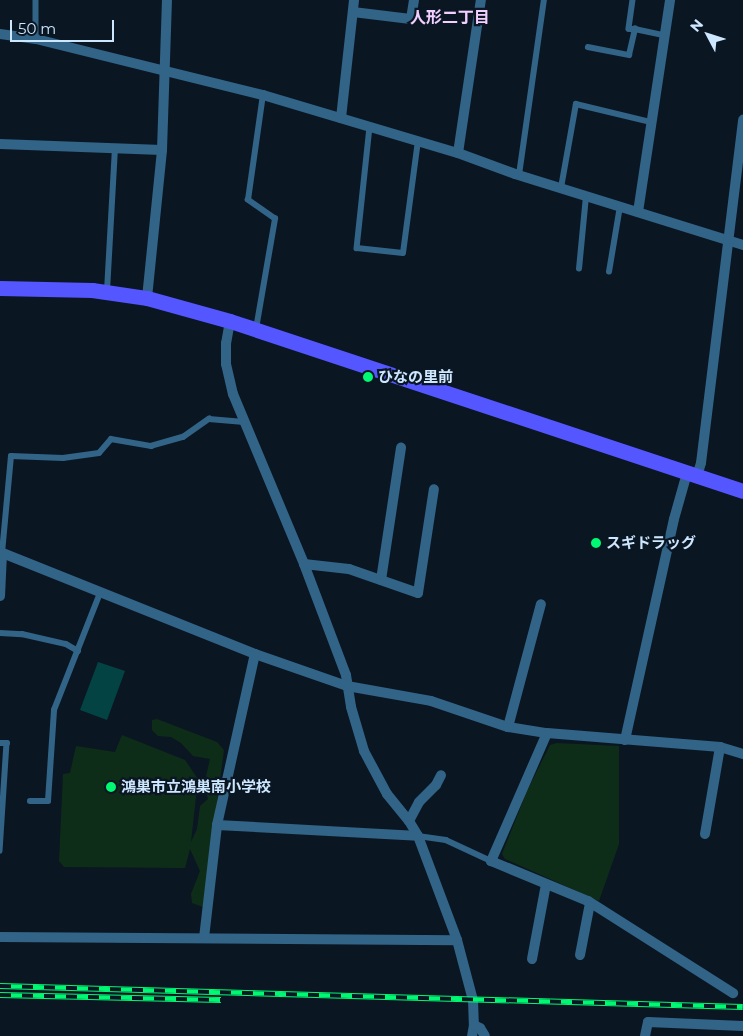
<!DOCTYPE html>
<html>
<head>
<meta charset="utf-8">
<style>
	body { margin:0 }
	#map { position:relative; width:743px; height:1036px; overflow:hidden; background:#0b1623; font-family:Montserrat,"Noto Sans JP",sans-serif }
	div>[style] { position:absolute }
	.green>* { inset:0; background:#0e2d18 }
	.water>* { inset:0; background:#044343 }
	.lane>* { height:5.5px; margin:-2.75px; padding:0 2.75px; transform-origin:2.75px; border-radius:2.75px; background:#326487 }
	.street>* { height:10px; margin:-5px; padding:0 5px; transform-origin:5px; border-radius:5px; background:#326487 }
	.primary>* { height:15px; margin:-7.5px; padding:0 7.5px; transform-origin:7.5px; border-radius:7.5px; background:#5456ff }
	.rail>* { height:5.5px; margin-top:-2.75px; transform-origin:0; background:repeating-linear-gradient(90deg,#0b1623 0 11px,#00f873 0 22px); box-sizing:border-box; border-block:1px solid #00f873 }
	.dots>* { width:14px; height:14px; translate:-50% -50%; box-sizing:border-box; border:2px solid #0b1623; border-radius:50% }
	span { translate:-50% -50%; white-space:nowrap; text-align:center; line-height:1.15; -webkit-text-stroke:4.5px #0b1623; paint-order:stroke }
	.poi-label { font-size:15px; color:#cde7ff; font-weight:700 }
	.left { translate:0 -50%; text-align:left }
	.neighbourhood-label { font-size:16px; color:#f2cfff; font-weight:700 }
	.north { position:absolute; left:683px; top:10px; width:50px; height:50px; -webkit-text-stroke:4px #0b1623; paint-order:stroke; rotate:310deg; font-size:14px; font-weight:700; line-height:20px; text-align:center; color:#cde7ff }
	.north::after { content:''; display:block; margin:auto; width:18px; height:22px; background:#cde7ff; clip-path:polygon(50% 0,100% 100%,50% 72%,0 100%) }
	.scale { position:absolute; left:10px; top:20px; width:104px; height:22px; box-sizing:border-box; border:2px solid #cde7ff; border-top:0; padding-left:6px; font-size:15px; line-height:18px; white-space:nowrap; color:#cde7ff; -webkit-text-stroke:4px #0b1623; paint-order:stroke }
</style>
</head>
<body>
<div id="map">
	<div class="green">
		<div style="clip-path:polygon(157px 719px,217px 742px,224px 750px,203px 907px,192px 903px,191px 894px,200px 871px,190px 849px,185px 868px,64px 867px,59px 861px,63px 774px,70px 773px,76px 746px,115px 752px,122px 735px,185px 760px,198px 779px,191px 842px,197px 829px,200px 806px,208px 799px,204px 785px,210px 759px,193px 756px,181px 743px,171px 737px,158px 736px,152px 730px,152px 720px)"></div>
		<div style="clip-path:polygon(557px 743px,619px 746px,619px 844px,599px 901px,505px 859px,502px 854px,527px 791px,550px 745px)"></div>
	</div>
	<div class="water">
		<div style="clip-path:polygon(98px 662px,125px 671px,107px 720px,80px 710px)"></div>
	</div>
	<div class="lane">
		<div style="left:36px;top:0;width:39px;rotate:90deg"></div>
		<div style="left:633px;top:0;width:29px;rotate:98deg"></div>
		<div style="left:629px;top:29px;width:6px"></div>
		<div style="left:588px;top:47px;width:42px;rotate:11deg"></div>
		<div style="left:629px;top:55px;width:27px;rotate:-77deg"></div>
		<div style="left:635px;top:29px;width:30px;rotate:12deg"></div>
		<div style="left:370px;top:127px;width:122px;rotate:96.1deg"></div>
		<div style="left:357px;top:248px;width:46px;rotate:6.2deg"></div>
		<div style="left:403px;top:253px;width:113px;rotate:-82.4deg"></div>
		<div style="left:519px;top:175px;width:177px;rotate:-81.9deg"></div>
		<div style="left:561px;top:188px;width:85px;rotate:-79.9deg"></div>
		<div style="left:576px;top:104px;width:77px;rotate:13.5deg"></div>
		<div style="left:579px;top:269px;width:73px;rotate:-84.5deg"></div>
		<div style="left:609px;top:272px;width:67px;rotate:-80.5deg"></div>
		<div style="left:107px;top:291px;width:143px;rotate:-86.8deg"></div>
		<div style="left:256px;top:329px;width:112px;rotate:-80.2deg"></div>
		<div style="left:275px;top:219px;width:33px;rotate:-145deg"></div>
		<div style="left:248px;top:200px;width:106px;rotate:-81.9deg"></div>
		<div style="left:2px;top:553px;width:97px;rotate:-84.7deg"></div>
		<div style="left:11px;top:456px;width:52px;rotate:2.2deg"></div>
		<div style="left:63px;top:458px;width:36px;rotate:-8deg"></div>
		<div style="left:99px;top:453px;width:18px;rotate:-49deg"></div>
		<div style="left:111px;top:439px;width:41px;rotate:9.9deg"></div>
		<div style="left:151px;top:446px;width:33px;rotate:-16deg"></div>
		<div style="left:183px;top:437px;width:32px;rotate:-35deg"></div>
		<div style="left:209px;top:419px;width:35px;rotate:5deg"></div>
		<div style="left:0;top:633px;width:22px;rotate:3deg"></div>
		<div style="left:22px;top:634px;width:45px;rotate:12.8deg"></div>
		<div style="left:66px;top:644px;width:14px;rotate:30deg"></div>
		<div style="left:0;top:743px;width:7px"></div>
		<div style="left:7px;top:743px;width:108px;rotate:93.7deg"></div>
		<div style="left:30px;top:801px;width:18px"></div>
		<div style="left:48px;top:801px;width:91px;rotate:-86.2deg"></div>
		<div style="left:54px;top:710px;width:126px;rotate:-68.5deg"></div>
		<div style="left:418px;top:836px;width:28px;rotate:8deg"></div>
		<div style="left:446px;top:840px;width:50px;rotate:25deg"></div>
	</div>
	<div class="street">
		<div style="left:353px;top:12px;width:58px;rotate:6.9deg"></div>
		<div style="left:411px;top:19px;width:19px;rotate:-81deg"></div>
		<div style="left:0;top:34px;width:36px;rotate:8deg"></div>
		<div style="left:36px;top:39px;width:234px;rotate:13.9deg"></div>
		<div style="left:263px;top:95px;width:203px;rotate:16.6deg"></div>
		<div style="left:458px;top:153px;width:61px;rotate:20.2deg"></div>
		<div style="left:515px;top:174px;width:239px;rotate:17.3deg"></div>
		<div style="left:341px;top:118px;width:119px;rotate:-83.7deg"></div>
		<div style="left:0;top:144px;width:162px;rotate:2.1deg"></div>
		<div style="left:458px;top:153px;width:155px;rotate:-81.5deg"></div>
		<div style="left:638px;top:212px;width:214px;rotate:-81.4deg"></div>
		<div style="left:147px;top:298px;width:149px;rotate:-84.2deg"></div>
		<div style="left:162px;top:150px;width:150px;rotate:-88.1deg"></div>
		<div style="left:230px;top:321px;width:22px;rotate:100deg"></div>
		<div style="left:226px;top:343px;width:21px;rotate:90deg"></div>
		<div style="left:226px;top:364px;width:31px;rotate:77deg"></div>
		<div style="left:233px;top:394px;width:184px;rotate:67.3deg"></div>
		<div style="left:304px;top:564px;width:119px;rotate:69.3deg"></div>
		<div style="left:346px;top:675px;width:32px;rotate:81deg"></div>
		<div style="left:351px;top:707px;width:46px;rotate:73.5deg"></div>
		<div style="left:364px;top:751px;width:49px;rotate:61.9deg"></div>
		<div style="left:387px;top:794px;width:35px;rotate:51deg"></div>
		<div style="left:409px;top:821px;width:17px;rotate:59deg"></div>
		<div style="left:418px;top:836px;width:111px;rotate:69.4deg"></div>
		<div style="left:457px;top:940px;width:62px;rotate:75.1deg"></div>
		<div style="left:473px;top:1000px;width:25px;rotate:88deg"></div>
		<div style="left:474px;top:1025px;width:11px;rotate:100deg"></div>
		<div style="left:697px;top:476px;width:14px;rotate:-73deg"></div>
		<div style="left:701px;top:463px;width:346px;rotate:-83deg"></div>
		<div style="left:0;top:552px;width:275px;rotate:21.8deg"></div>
		<div style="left:255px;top:654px;width:97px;rotate:19.2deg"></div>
		<div style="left:347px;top:686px;width:85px;rotate:10.1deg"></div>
		<div style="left:431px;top:701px;width:81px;rotate:18.7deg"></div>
		<div style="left:508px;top:727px;width:39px;rotate:9deg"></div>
		<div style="left:547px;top:733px;width:174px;rotate:4.6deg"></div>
		<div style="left:720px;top:747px;width:24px;rotate:17deg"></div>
		<div style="left:304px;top:564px;width:45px;rotate:6.3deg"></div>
		<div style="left:349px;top:569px;width:73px;rotate:19.2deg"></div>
		<div style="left:418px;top:593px;width:105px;rotate:-81.3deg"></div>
		<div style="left:381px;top:580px;width:134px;rotate:-81.4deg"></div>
		<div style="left:0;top:596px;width:43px;rotate:-87.3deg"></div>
		<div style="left:508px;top:727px;width:127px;rotate:-75deg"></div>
		<div style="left:547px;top:733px;width:140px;rotate:113.6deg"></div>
		<div style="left:491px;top:861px;width:105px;rotate:22.4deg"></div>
		<div style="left:588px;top:901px;width:172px;rotate:32.4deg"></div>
		<div style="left:625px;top:740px;width:226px;rotate:-77.5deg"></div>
		<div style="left:674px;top:519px;width:48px;rotate:-74.2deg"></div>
		<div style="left:409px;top:821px;width:21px;rotate:-62deg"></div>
		<div style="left:419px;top:802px;width:24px;rotate:-45deg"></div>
		<div style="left:436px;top:785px;width:11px;rotate:-63deg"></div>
		<div style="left:217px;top:825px;width:201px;rotate:3.1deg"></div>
		<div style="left:705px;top:834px;width:88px;rotate:-80.2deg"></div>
		<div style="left:0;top:937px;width:457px;rotate:0.4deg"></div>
		<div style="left:204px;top:938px;width:114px;rotate:-83.4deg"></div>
		<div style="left:217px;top:825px;width:175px;rotate:-77.5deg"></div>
		<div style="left:580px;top:955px;width:53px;rotate:-79.1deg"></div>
		<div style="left:532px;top:959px;width:76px;rotate:-79.4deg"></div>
		<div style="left:474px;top:1025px;width:7px;rotate:27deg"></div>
		<div style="left:480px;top:1028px;width:9px;rotate:58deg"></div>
		<div style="left:645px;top:1036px;width:14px;rotate:-78deg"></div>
		<div style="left:648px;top:1022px;width:95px;rotate:2.4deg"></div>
	</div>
	<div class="primary">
		<div style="left:0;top:288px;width:92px;rotate:1.2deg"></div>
		<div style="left:92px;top:290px;width:56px;rotate:8.3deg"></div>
		<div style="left:147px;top:298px;width:86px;rotate:15.5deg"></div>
		<div style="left:230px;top:321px;width:540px;rotate:18.33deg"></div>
	</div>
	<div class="rail">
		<div style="left:0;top:986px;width:743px;rotate:1.62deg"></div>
		<div style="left:0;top:995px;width:221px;rotate:1.3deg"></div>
	</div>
	<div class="dots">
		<div style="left:368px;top:377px;background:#00f873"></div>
		<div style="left:596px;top:543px;background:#00f873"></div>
		<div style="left:111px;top:787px;background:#00f873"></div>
	</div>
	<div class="poi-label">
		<span class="left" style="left:378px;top:377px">ひなの里前</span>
		<span class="left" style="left:606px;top:543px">スギドラッグ</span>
		<span class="left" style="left:121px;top:787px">鴻巣市立鴻巣南小学校</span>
	</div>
	<div class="neighbourhood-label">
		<span style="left:450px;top:18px">人形二丁目</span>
	</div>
	<div class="north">N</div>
	<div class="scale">50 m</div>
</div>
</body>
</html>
